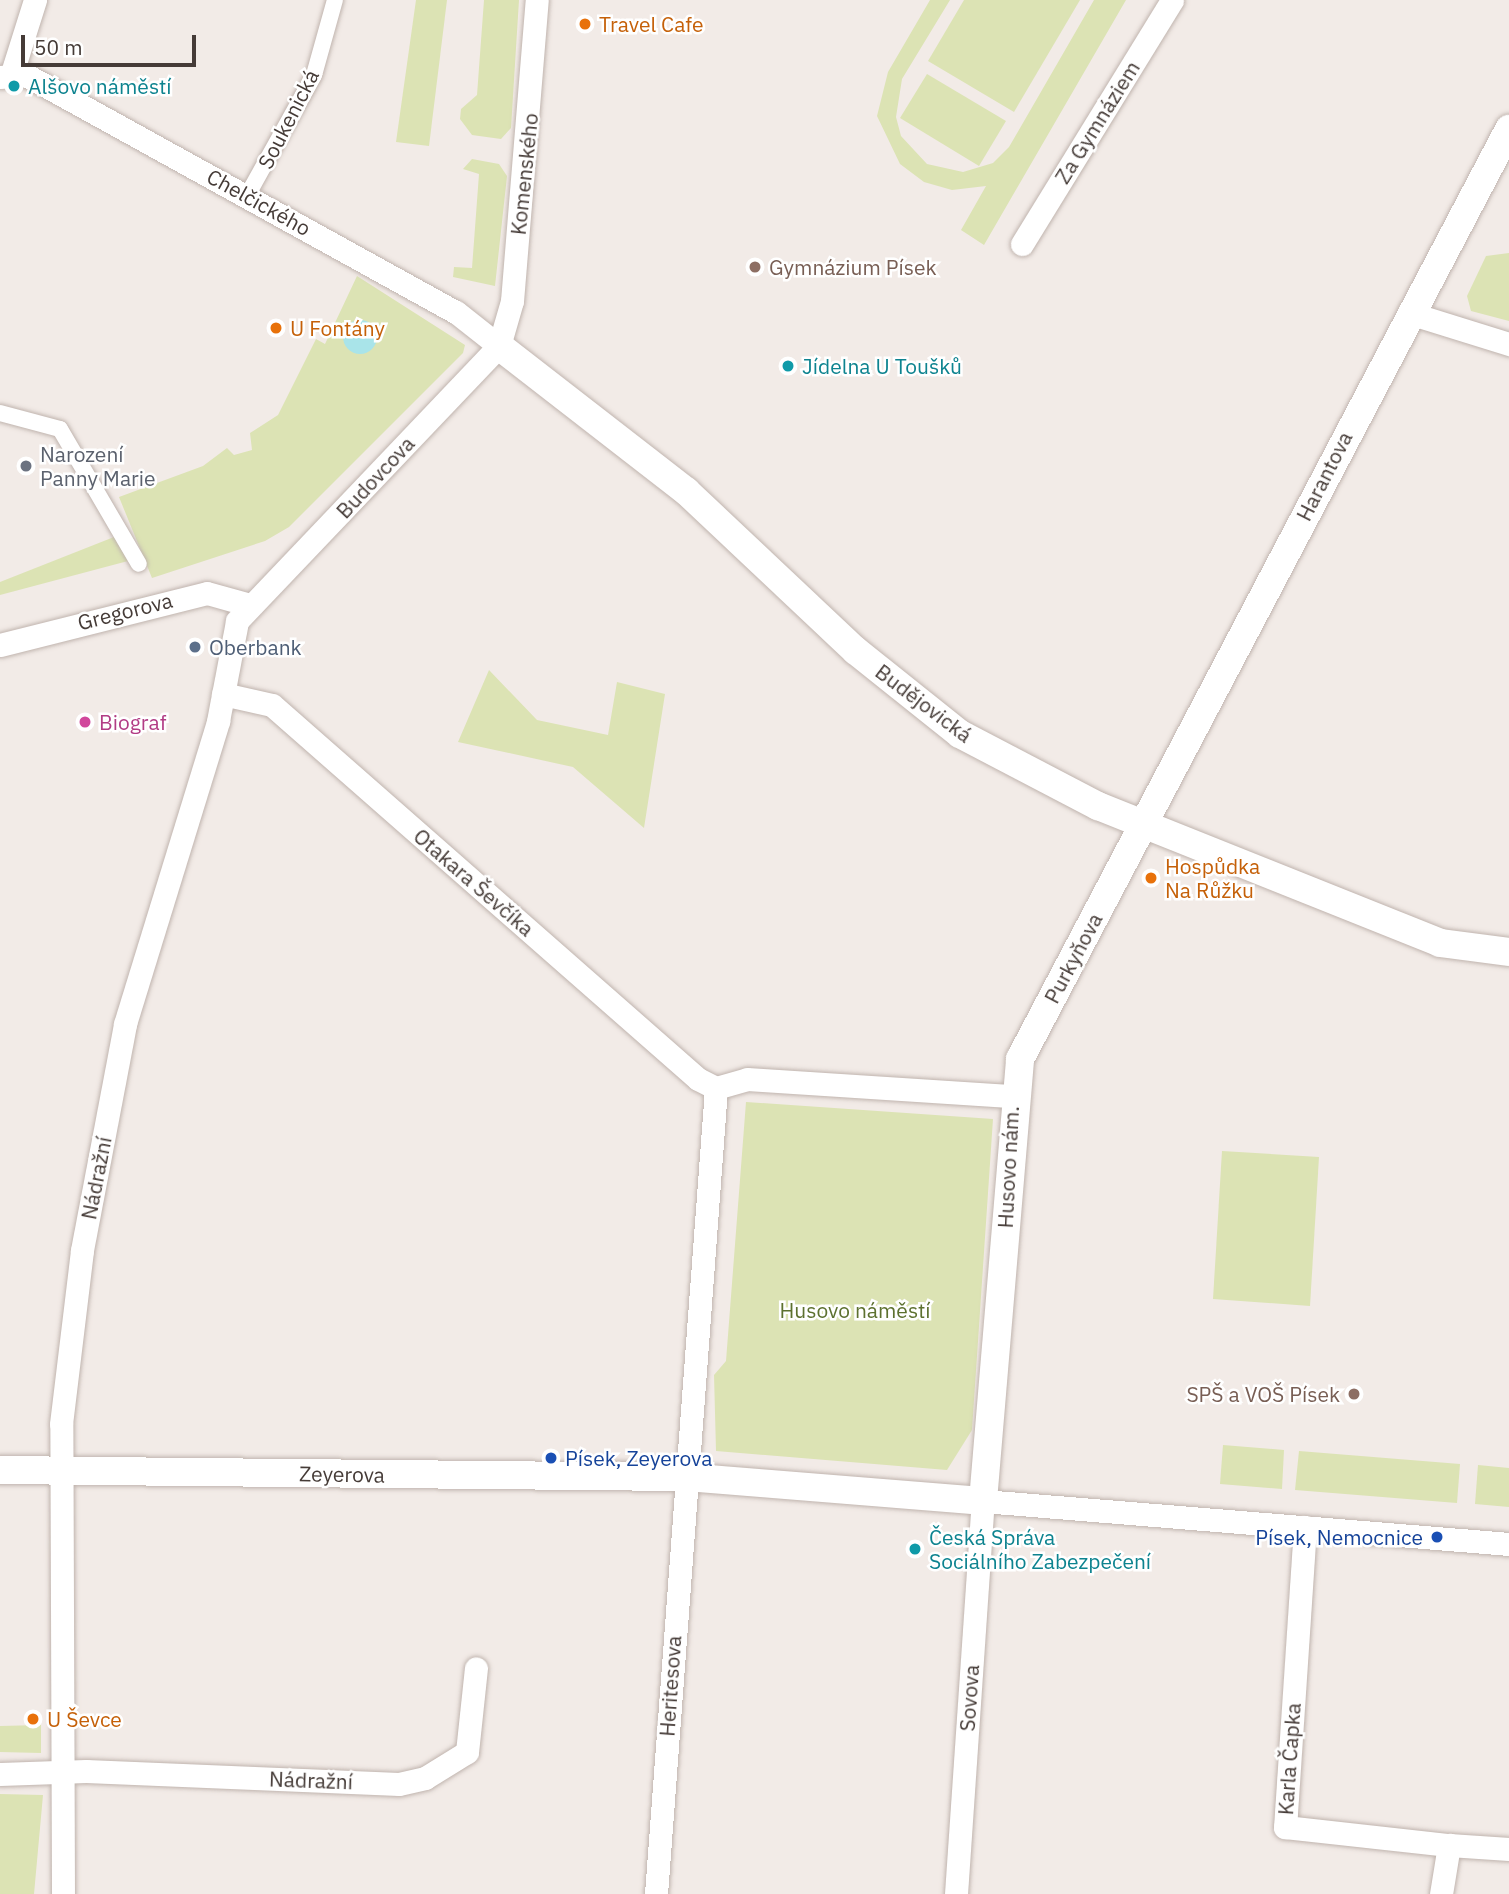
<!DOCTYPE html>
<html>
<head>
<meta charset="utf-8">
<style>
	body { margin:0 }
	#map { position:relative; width:1509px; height:1894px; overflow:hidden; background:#f2ebe7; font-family:"IBM Plex Sans",sans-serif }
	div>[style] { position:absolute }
	.green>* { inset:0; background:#dce3b4 }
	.water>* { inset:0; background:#a9e4e9 }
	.round { border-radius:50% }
	.roads { filter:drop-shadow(0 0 2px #c0b4ae) drop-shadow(0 0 2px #c0b4ae) }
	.pedestrian>* { height:16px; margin:-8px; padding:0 8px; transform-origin:8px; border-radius:8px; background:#fff }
	.minor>* { height:23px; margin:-11.5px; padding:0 11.5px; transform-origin:11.5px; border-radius:11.5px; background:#fff }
	.tertiary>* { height:28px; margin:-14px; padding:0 14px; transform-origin:14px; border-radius:14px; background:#fff }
	.dots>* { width:19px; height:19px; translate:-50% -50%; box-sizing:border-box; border:4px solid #fff; border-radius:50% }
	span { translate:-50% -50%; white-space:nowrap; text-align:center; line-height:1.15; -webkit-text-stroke:5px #fff; paint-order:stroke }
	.food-label { font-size:21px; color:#c56008 }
	.left { translate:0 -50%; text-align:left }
	.culture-label { font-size:21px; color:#0d838f }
	.street-label { font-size:21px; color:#453b37 }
	.education-label { font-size:21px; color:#785e54 }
	.right { translate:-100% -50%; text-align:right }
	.worship-label { font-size:21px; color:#5b616d }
	.service-label { font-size:21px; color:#4e5e75 }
	.hotel-label { font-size:21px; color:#b23c85 }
	.park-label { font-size:21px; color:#5d712f }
	.transit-label { font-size:21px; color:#164399 }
	.scale { position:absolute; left:21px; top:35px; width:175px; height:32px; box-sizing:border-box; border:4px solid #453b37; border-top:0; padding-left:9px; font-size:21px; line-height:24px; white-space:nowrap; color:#453b37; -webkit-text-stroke:5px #fff; paint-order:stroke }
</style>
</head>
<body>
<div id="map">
	<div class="green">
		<div style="clip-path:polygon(416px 0,447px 0,429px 146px,396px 142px)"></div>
		<div style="clip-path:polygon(484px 0,519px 0,511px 128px,501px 139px,472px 135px,460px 119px,461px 109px,477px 95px)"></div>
		<div style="clip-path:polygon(930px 0,950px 0,902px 79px,896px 117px,901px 136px,927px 164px,963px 172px,993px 163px,1009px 147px,1094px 0,1126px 0,984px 245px,961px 230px,986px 186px,952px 190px,924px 182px,900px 164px,877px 116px,888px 72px)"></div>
		<div style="clip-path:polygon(964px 0,1080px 0,1014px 112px,928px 61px)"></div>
		<div style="clip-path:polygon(927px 74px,1006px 121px,979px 166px,900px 118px)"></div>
		<div style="clip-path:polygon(472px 159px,499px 164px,507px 176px,495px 286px,453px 277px,454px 267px,472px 268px,479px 174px,463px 169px)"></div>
		<div style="clip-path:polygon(1509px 253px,1509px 321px,1471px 311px,1467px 296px,1486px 256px)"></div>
		<div style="clip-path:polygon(357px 276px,465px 345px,463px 353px,289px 527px,265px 541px,152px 578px,119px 497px,203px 466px,227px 448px,234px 455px,252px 450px,250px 433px,278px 415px,316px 339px,325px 344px)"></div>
		<div style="clip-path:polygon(114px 537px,128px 561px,0 595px,0 582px)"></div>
		<div style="clip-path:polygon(489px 670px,537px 720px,608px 735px,617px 682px,665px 694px,644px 828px,573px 767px,458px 742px)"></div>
		<div style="clip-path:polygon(746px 1102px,993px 1119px,972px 1430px,947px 1470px,716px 1451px,714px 1375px,726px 1361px)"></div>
		<div style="clip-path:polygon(1222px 1151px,1319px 1157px,1310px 1306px,1213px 1299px)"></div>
		<div style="clip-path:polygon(1223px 1445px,1284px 1450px,1282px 1489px,1220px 1484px)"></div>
		<div style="clip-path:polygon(1299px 1451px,1460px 1464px,1457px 1503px,1295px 1490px)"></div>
		<div style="clip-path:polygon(1478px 1465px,1509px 1468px,1509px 1507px,1475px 1504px)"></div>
		<div style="clip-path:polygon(41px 1725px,41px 1753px,0 1752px,0 1726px)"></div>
		<div style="clip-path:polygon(0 1794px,43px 1795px,34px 1894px,0 1894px)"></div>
	</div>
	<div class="water">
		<div class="round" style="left:343px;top:320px;width:34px;height:34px"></div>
	</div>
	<div class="roads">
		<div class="pedestrian">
			<div style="left:247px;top:196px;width:138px;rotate:-61deg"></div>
			<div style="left:314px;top:75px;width:78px;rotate:-74.4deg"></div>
			<div style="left:0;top:413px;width:62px;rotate:14.9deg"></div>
			<div style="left:60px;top:429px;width:156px;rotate:59.7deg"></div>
		</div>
		<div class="minor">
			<div style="left:11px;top:76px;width:80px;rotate:-72.5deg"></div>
			<div style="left:0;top:77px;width:26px;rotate:-4deg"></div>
			<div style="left:26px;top:75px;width:491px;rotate:28.9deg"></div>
			<div style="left:456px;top:312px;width:55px;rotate:38.3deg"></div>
			<div style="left:1022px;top:244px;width:286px;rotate:-58.4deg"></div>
			<div style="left:1409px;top:313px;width:105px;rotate:17.2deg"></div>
			<div style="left:0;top:645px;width:213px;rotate:-14.1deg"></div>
			<div style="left:207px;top:593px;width:45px;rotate:15.6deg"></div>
			<div style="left:223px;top:694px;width:50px;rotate:12.7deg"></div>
			<div style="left:272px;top:705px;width:567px;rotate:41.28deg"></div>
			<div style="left:698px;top:1079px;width:20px;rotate:27deg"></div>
			<div style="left:716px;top:1088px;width:32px;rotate:-16deg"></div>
			<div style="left:747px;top:1079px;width:267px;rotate:3.7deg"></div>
			<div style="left:1305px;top:1527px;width:301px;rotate:93.8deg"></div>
			<div style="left:1285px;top:1827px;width:165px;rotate:6.3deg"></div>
			<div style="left:0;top:1774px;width:86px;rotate:-2deg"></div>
			<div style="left:86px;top:1771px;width:313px;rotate:2.4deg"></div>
			<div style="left:399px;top:1784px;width:27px;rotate:-13deg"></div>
			<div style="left:425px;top:1778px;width:49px;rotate:-31.8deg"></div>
			<div style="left:467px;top:1752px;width:84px;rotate:-83.9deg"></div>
			<div style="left:63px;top:1894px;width:470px;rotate:-90.2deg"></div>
			<div style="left:61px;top:1424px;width:175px;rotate:-83.1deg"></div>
			<div style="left:82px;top:1250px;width:230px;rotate:-79.2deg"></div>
			<div style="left:125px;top:1024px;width:317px;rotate:-72.9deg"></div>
			<div style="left:218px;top:721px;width:102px;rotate:-79.2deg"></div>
			<div style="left:237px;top:621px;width:380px;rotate:-46.4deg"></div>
			<div style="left:499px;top:346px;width:47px;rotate:-73.9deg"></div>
			<div style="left:512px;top:301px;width:302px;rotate:-85.3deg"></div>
			<div style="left:656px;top:1894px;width:808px;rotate:-85.74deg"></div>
			<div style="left:956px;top:1894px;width:394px;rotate:-86.1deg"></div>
			<div style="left:983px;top:1501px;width:528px;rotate:4.67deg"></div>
			<div style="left:1441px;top:1894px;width:50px;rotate:-80.7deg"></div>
			<div style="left:1449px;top:1845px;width:60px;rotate:3.8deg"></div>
		</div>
		<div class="tertiary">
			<div style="left:499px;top:346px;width:237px;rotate:37.8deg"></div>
			<div style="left:686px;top:491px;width:233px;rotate:43.3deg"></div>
			<div style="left:856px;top:651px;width:133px;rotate:38.6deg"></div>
			<div style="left:960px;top:734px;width:156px;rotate:27.6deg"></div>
			<div style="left:1098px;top:806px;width:368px;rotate:21.8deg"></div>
			<div style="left:1440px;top:943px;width:70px;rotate:7.4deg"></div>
			<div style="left:0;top:1470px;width:685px;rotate:0.59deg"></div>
			<div style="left:685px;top:1477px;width:299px;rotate:4.6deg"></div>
			<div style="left:983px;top:1501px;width:444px;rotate:-85.2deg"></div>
			<div style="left:1020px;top:1059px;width:1051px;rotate:-62.26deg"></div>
		</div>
	</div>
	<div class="dots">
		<div style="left:585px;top:24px;background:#e8710a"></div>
		<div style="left:14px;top:86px;background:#0f9aa8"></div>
		<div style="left:755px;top:267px;background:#8d6e63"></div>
		<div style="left:276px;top:328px;background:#e8710a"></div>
		<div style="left:788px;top:366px;background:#0f9aa8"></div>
		<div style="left:26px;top:466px;background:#6b7280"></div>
		<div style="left:195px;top:647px;background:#5c6f8a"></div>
		<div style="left:85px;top:722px;background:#d1479c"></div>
		<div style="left:1151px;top:878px;background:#e8710a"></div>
		<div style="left:1354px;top:1394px;background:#8d6e63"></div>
		<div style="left:551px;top:1458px;background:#1a4fb4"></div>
		<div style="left:1437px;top:1537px;background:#1a4fb4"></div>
		<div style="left:915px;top:1549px;background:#0f9aa8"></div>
		<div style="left:33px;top:1719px;background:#e8710a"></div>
	</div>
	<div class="food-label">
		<span class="left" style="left:599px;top:24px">Travel Cafe</span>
		<span class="left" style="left:290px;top:328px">U Fontány</span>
		<span class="left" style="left:1165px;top:878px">Hospůdka<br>Na Růžku</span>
		<span class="left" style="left:47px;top:1719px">U Ševce</span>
	</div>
	<div class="culture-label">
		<span class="left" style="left:28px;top:86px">Alšovo náměstí</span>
		<span class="left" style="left:802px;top:366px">Jídelna U Toušků</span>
		<span class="left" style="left:929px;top:1549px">Česká Správa<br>Sociálního Zabezpečení</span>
	</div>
	<div class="street-label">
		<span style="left:288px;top:119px;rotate:-63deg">Soukenická</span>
		<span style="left:1097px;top:122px;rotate:-58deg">Za Gymnáziem</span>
		<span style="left:524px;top:174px;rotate:-84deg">Komenského</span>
		<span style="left:259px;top:202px;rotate:29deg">Chelčického</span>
		<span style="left:1324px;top:476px;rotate:-63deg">Harantova</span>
		<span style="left:375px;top:477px;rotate:-47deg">Budovcova</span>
		<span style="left:125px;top:611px;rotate:-14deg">Gregorova</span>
		<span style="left:924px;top:703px;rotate:37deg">Budějovická</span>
		<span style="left:474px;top:882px;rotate:41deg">Otakara Ševčíka</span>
		<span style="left:1073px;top:958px;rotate:-62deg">Purkyňova</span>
		<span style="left:1008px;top:1167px;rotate:-87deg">Husovo nám.</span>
		<span style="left:96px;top:1178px;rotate:-79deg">Nádražní</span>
		<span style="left:342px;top:1474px;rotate:1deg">Zeyerova</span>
		<span style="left:670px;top:1686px;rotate:-86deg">Heritesova</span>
		<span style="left:969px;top:1698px;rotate:-86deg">Sovova</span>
		<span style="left:1289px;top:1759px;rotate:-86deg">Karla Čapka</span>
		<span style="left:311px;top:1780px;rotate:2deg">Nádražní</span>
	</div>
	<div class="education-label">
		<span class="left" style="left:769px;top:267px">Gymnázium Písek</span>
		<span class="right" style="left:1340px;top:1394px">SPŠ a VOŠ Písek</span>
	</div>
	<div class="worship-label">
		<span class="left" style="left:40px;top:466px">Narození<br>Panny Marie</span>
	</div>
	<div class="service-label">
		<span class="left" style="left:209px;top:647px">Oberbank</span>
	</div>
	<div class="hotel-label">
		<span class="left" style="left:99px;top:722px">Biograf</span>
	</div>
	<div class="park-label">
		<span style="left:855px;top:1310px">Husovo náměstí</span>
	</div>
	<div class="transit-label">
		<span class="left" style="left:565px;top:1458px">Písek, Zeyerova</span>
		<span class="right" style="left:1423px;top:1537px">Písek, Nemocnice</span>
	</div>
	<div class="scale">50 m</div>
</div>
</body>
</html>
